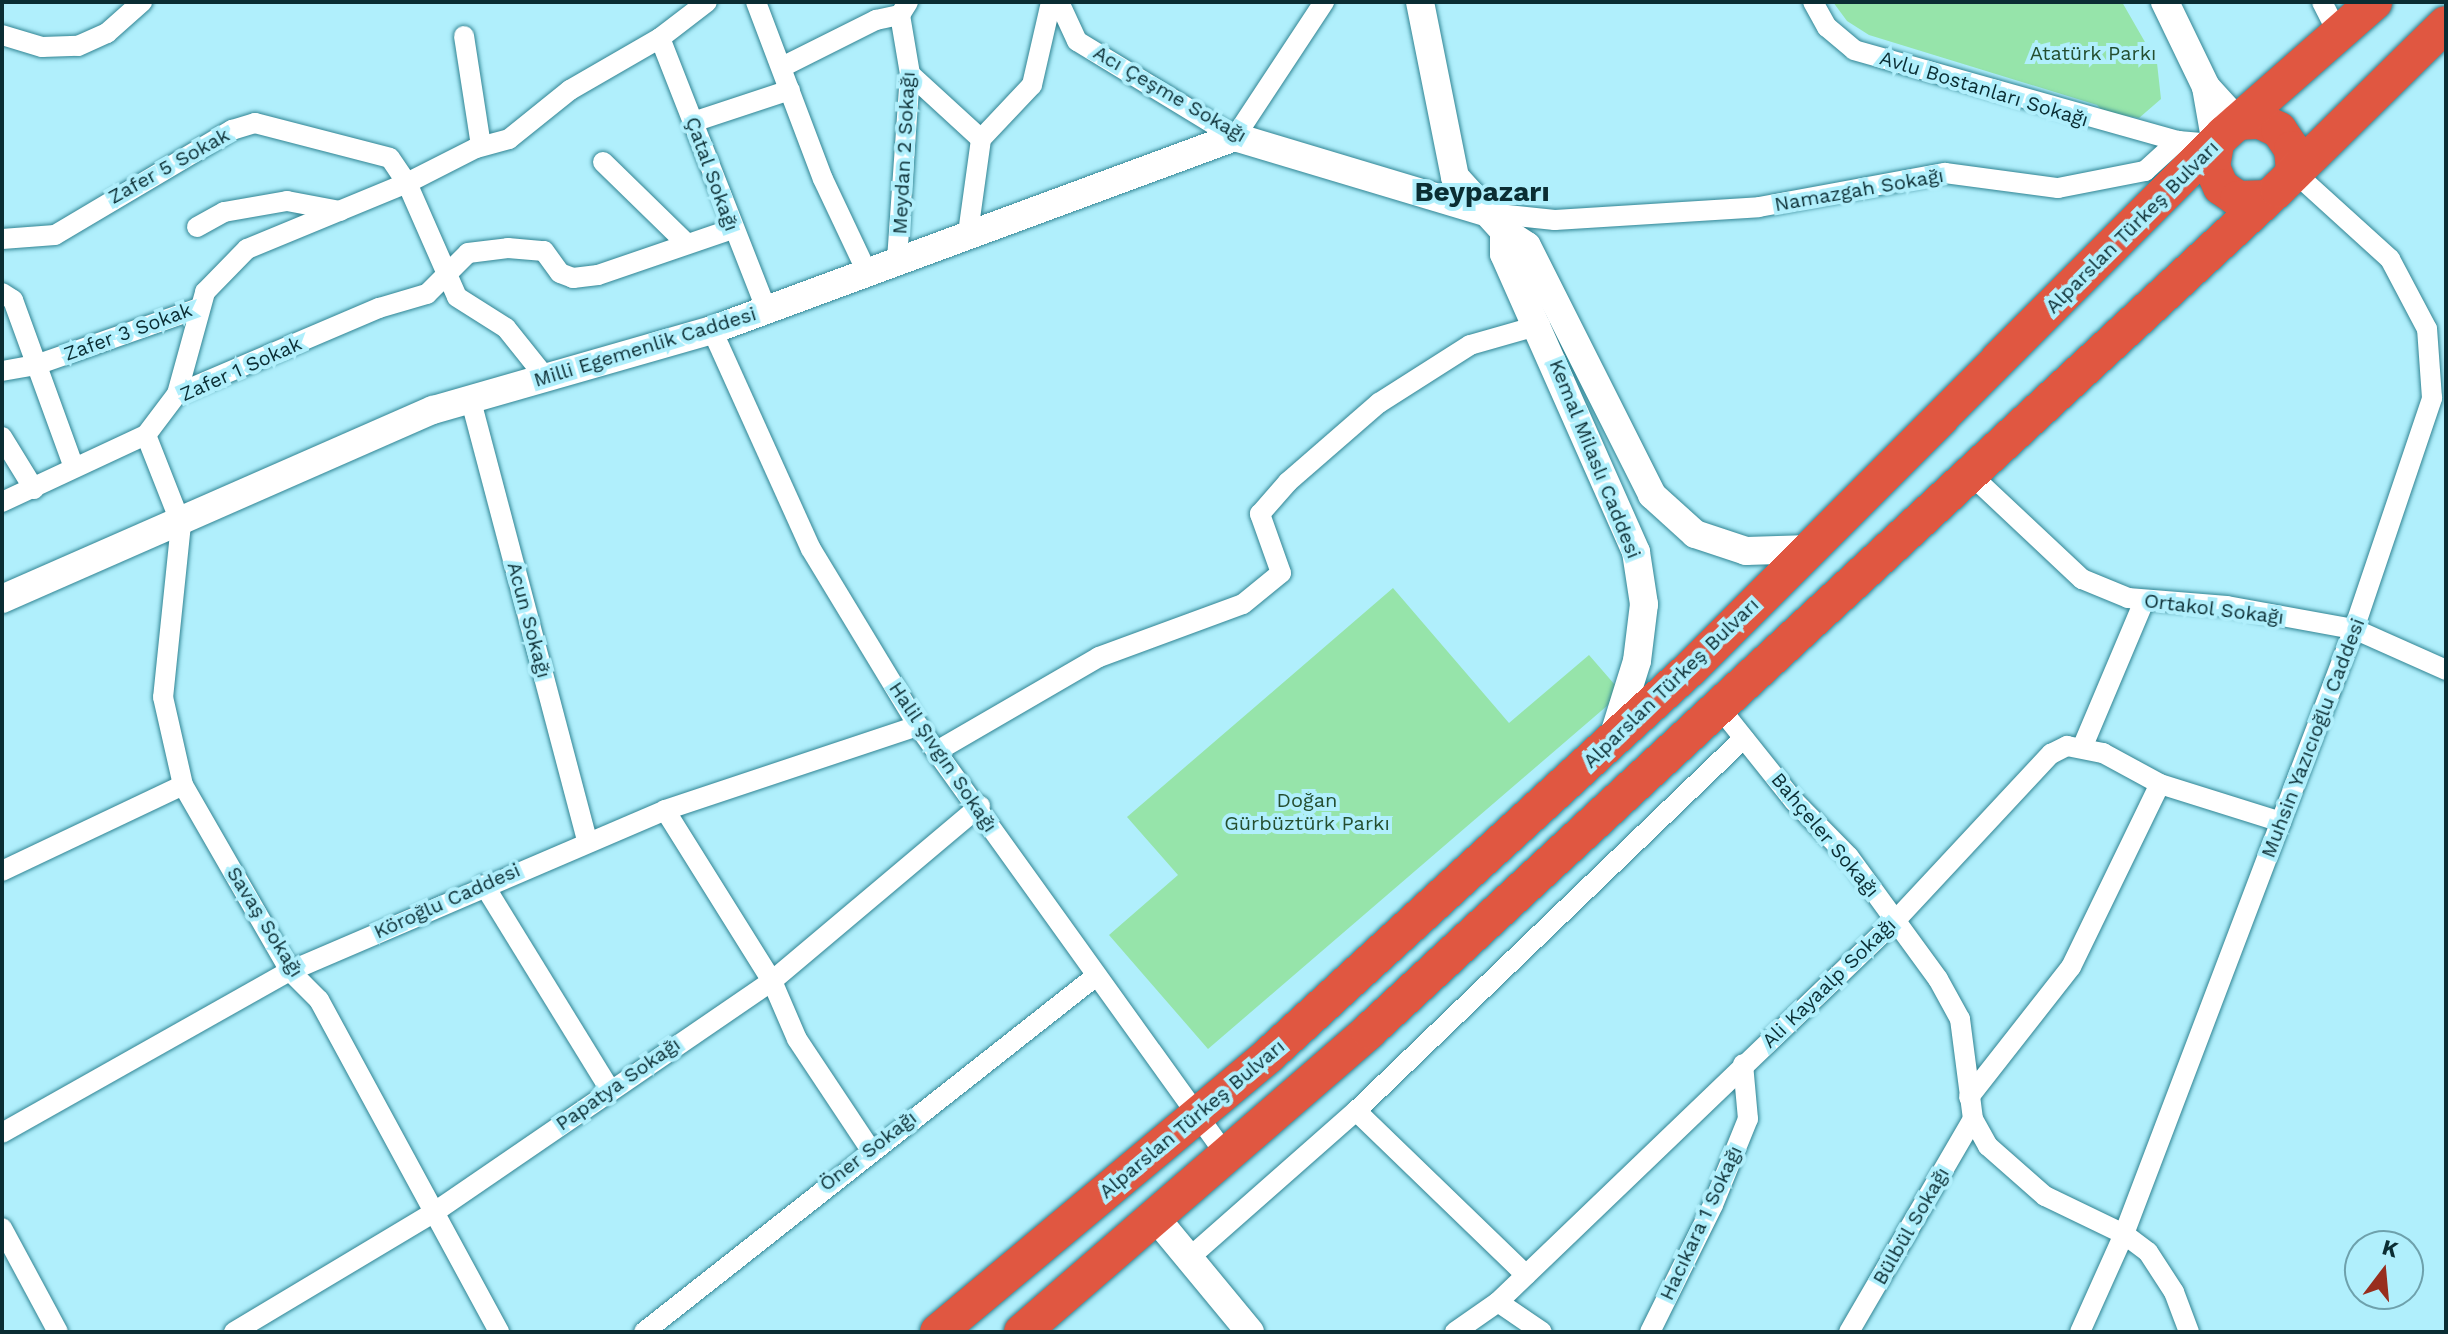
<!DOCTYPE html>
<html>
<head>
<meta charset="utf-8">
<style>
	body { margin:0 }
	#map { position:relative; width:2448px; height:1334px; overflow:hidden; background:#b0effc; font-family:"Work Sans",sans-serif }
	div>[style] { position:absolute }
	.green>* { inset:0; background:#96e4aa }
	.roads { filter:drop-shadow(0 0 2px #318493) drop-shadow(0 0 2px #318493) }
	.street>* { height:20px; margin:-10px; padding:0 10px; transform-origin:10px; border-radius:10px; background:#fff }
	.secondary>* { height:28px; margin:-14px; padding:0 14px; transform-origin:14px; border-radius:14px; background:#fff }
	.highway>* { height:36px; margin:-18px; padding:0 18px; transform-origin:18px; border-radius:18px; background:#e05741 }
	span { translate:-50% -50%; white-space:nowrap; text-align:center; line-height:1.15; -webkit-text-stroke:8px #b0effc; paint-order:stroke }
	.park-label { font-size:20px; color:#244e30 }
	.street-label { font-size:20px; color:#0a2d33 }
	.district-label { font-size:28px; color:#0a2d33; font-weight:700 }
	.frame { position:absolute; inset:0; border:4px solid #0a2d33; pointer-events:none }
	.north { position:absolute; left:2344px; top:1230px; width:80px; height:80px; box-sizing:border-box; background:#b0effc; border:2px solid #6ea1ac; border-radius:50%; rotate:16deg; font-size:22px; font-weight:700; line-height:32px; text-align:center; color:#0a2d33 }
	.north::after { content:''; display:block; margin:auto; width:28px; height:36px; background:#982e1e; clip-path:polygon(50% 0,100% 100%,50% 72%,0 100%) }
</style>
</head>
<body>
<div id="map">
	<div class="green">
		<div style="clip-path:polygon(1833px 2px,2122px 2px,2157px 63px,2161px 99px,2139px 118px,2104px 112px,2097px 105px,1869px 35px,1847px 21px)"></div>
		<div style="clip-path:polygon(1393px 588px,1509px 723px,1589px 655px,1622px 693px,1208px 1049px,1109px 935px,1178px 875px,1127px 817px)"></div>
	</div>
	<div class="roads">
		<div class="street">
			<div style="left:756px;top:2px;width:189px;rotate:69.3deg"></div>
			<div style="left:823px;top:179px;width:103px;rotate:64.7deg"></div>
			<div style="left:1059px;top:2px;width:43px;rotate:65.2deg"></div>
			<div style="left:1077px;top:41px;width:185px;rotate:31.3deg"></div>
			<div style="left:1235px;top:137px;width:162px;rotate:-56.6deg"></div>
			<div style="left:1813px;top:2px;width:29px;rotate:61deg"></div>
			<div style="left:1827px;top:27px;width:35px;rotate:40deg"></div>
			<div style="left:1854px;top:50px;width:337px;rotate:15.7deg"></div>
			<div style="left:2322px;top:2px;width:37px;rotate:63deg"></div>
			<div style="left:2px;top:35px;width:42px;rotate:16.7deg"></div>
			<div style="left:42px;top:47px;width:36px;rotate:-2deg"></div>
			<div style="left:78px;top:46px;width:32px;rotate:-24deg"></div>
			<div style="left:107px;top:33px;width:47px;rotate:-41.5deg"></div>
			<div style="left:464px;top:36px;width:111px;rotate:81.2deg"></div>
			<div style="left:660px;top:38px;width:291px;rotate:68.6deg"></div>
			<div style="left:784px;top:66px;width:103px;rotate:-26.6deg"></div>
			<div style="left:876px;top:20px;width:25px;rotate:-12deg"></div>
			<div style="left:910px;top:74px;width:96px;rotate:42.5deg"></div>
			<div style="left:693px;top:122px;width:102px;rotate:-18.3deg"></div>
			<div style="left:603px;top:162px;width:116px;rotate:44.3deg"></div>
			<div style="left:1488px;top:213px;width:67px;rotate:6deg"></div>
			<div style="left:1555px;top:220px;width:204px;rotate:-3.6deg"></div>
			<div style="left:1759px;top:207px;width:189px;rotate:-10.4deg"></div>
			<div style="left:1945px;top:173px;width:114px;rotate:7.6deg"></div>
			<div style="left:2058px;top:188px;width:89px;rotate:-11.1deg"></div>
			<div style="left:2145px;top:171px;width:45px;rotate:-42.3deg"></div>
			<div style="left:2178px;top:141px;width:38px;rotate:5deg"></div>
			<div style="left:197px;top:227px;width:31px;rotate:-29deg"></div>
			<div style="left:224px;top:212px;width:64px;rotate:-9.9deg"></div>
			<div style="left:287px;top:201px;width:54px;rotate:10.7deg"></div>
			<div style="left:968px;top:233px;width:95px;rotate:-82.1deg"></div>
			<div style="left:981px;top:139px;width:74px;rotate:-46.6deg"></div>
			<div style="left:1032px;top:85px;width:85px;rotate:-77.1deg"></div>
			<div style="left:2px;top:239px;width:53px;rotate:-4.3deg"></div>
			<div style="left:55px;top:235px;width:206px;rotate:-30.7deg"></div>
			<div style="left:232px;top:130px;width:24px;rotate:-17deg"></div>
			<div style="left:255px;top:123px;width:139px;rotate:14.5deg"></div>
			<div style="left:390px;top:158px;width:30px;rotate:56deg"></div>
			<div style="left:407px;top:183px;width:124px;rotate:66.3deg"></div>
			<div style="left:457px;top:297px;width:58px;rotate:32.3deg"></div>
			<div style="left:506px;top:328px;width:64px;rotate:51.3deg"></div>
			<div style="left:897px;top:260px;width:186px;rotate:-86deg"></div>
			<div style="left:910px;top:74px;width:60px;rotate:-99.6deg"></div>
			<div style="left:900px;top:15px;width:15px;rotate:-58deg"></div>
			<div style="left:2px;top:293px;width:13px;rotate:32deg"></div>
			<div style="left:13px;top:300px;width:176px;rotate:70deg"></div>
			<div style="left:712px;top:330px;width:240px;rotate:65.7deg"></div>
			<div style="left:811px;top:549px;width:207px;rotate:58.8deg"></div>
			<div style="left:918px;top:726px;width:528px;rotate:54.32deg"></div>
			<div style="left:2px;top:371px;width:35px;rotate:-10deg"></div>
			<div style="left:36px;top:365px;width:173px;rotate:-19.3deg"></div>
			<div style="left:177px;top:394px;width:106px;rotate:-74.6deg"></div>
			<div style="left:205px;top:292px;width:60px;rotate:-45.7deg"></div>
			<div style="left:247px;top:249px;width:173px;rotate:-22.4deg"></div>
			<div style="left:407px;top:183px;width:77px;rotate:-26.9deg"></div>
			<div style="left:476px;top:148px;width:34px;rotate:-15deg"></div>
			<div style="left:509px;top:139px;width:78px;rotate:-38.8deg"></div>
			<div style="left:570px;top:90px;width:104px;rotate:-30deg"></div>
			<div style="left:660px;top:38px;width:59px;rotate:-37.5deg"></div>
			<div style="left:471px;top:401px;width:454px;rotate:75.2deg"></div>
			<div style="left:146px;top:435px;width:96px;rotate:68.5deg"></div>
			<div style="left:181px;top:524px;width:174px;rotate:95.9deg"></div>
			<div style="left:163px;top:697px;width:90px;rotate:77.2deg"></div>
			<div style="left:183px;top:785px;width:215px;rotate:60.1deg"></div>
			<div style="left:290px;top:971px;width:41px;rotate:45deg"></div>
			<div style="left:319px;top:1000px;width:378px;rotate:61.5deg"></div>
			<div style="left:2px;top:437px;width:61px;rotate:58.4deg"></div>
			<div style="left:1969px;top:473px;width:155px;rotate:43.2deg"></div>
			<div style="left:2082px;top:579px;width:50px;rotate:22.4deg"></div>
			<div style="left:2128px;top:598px;width:99px;rotate:4.6deg"></div>
			<div style="left:2227px;top:606px;width:129px;rotate:10.3deg"></div>
			<div style="left:2354px;top:629px;width:101px;rotate:24deg"></div>
			<div style="left:2px;top:502px;width:159px;rotate:-25deg"></div>
			<div style="left:146px;top:435px;width:51px;rotate:-52.9deg"></div>
			<div style="left:177px;top:394px;width:220px;rotate:-23.1deg"></div>
			<div style="left:379px;top:308px;width:50px;rotate:-16.3deg"></div>
			<div style="left:427px;top:294px;width:58px;rotate:-45deg"></div>
			<div style="left:468px;top:253px;width:40px;rotate:-7.1deg"></div>
			<div style="left:508px;top:248px;width:36px;rotate:5deg"></div>
			<div style="left:544px;top:251px;width:27px;rotate:54deg"></div>
			<div style="left:560px;top:273px;width:14px;rotate:21deg"></div>
			<div style="left:573px;top:278px;width:25px;rotate:-7deg"></div>
			<div style="left:598px;top:275px;width:142px;rotate:-18.9deg"></div>
			<div style="left:1719px;top:707px;width:120px;rotate:51.4deg"></div>
			<div style="left:1794px;top:801px;width:78px;rotate:45.5deg"></div>
			<div style="left:1849px;top:857px;width:151px;rotate:53.9deg"></div>
			<div style="left:1938px;top:979px;width:46px;rotate:61.2deg"></div>
			<div style="left:1960px;top:1019px;width:101px;rotate:82.6deg"></div>
			<div style="left:1973px;top:1119px;width:31px;rotate:61deg"></div>
			<div style="left:1988px;top:1146px;width:76px;rotate:41.3deg"></div>
			<div style="left:2045px;top:1196px;width:88px;rotate:25.7deg"></div>
			<div style="left:2124px;top:1234px;width:30px;rotate:37deg"></div>
			<div style="left:2148px;top:1252px;width:48px;rotate:57deg"></div>
			<div style="left:2174px;top:1292px;width:43px;rotate:69.4deg"></div>
			<div style="left:2082px;top:748px;width:160px;rotate:-67.1deg"></div>
			<div style="left:937px;top:751px;width:187px;rotate:-30.1deg"></div>
			<div style="left:1099px;top:657px;width:153px;rotate:-20.2deg"></div>
			<div style="left:1243px;top:604px;width:49px;rotate:-39.2deg"></div>
			<div style="left:1281px;top:573px;width:63px;rotate:-109.6deg"></div>
			<div style="left:1260px;top:514px;width:43px;rotate:-48.8deg"></div>
			<div style="left:1288px;top:482px;width:121px;rotate:-41deg"></div>
			<div style="left:1379px;top:403px;width:108px;rotate:-32.5deg"></div>
			<div style="left:1470px;top:345px;width:73px;rotate:-15.9deg"></div>
			<div style="left:665px;top:810px;width:202px;rotate:58deg"></div>
			<div style="left:772px;top:981px;width:63px;rotate:66.7deg"></div>
			<div style="left:797px;top:1039px;width:132px;rotate:56.4deg"></div>
			<div style="left:2px;top:871px;width:200px;rotate:-25.4deg"></div>
			<div style="left:484px;top:885px;width:238px;rotate:58.4deg"></div>
			<div style="left:1969px;top:1097px;width:165px;rotate:-51.9deg"></div>
			<div style="left:2071px;top:967px;width:203px;rotate:-64.1deg"></div>
			<div style="left:2px;top:1133px;width:330px;rotate:-29.4deg"></div>
			<div style="left:290px;top:971px;width:408px;rotate:-23.2deg"></div>
			<div style="left:665px;top:810px;width:267px;rotate:-18.4deg"></div>
			<div style="left:2px;top:1228px;width:118px;rotate:61.7deg"></div>
			<div style="left:1189px;top:1258px;width:222px;rotate:-41.4deg"></div>
			<div style="left:1526px;top:1275px;width:236px;rotate:-136deg"></div>
			<div style="left:1356px;top:1111px;width:538px;rotate:-43.87deg"></div>
			<div style="left:1498px;top:1302px;width:53px;rotate:34.3deg"></div>
			<div style="left:234px;top:1332px;width:232px;rotate:-30.9deg"></div>
			<div style="left:433px;top:1213px;width:411px;rotate:-34.4deg"></div>
			<div style="left:772px;top:981px;width:272px;rotate:-40.1deg"></div>
			<div style="left:644px;top:1332px;width:575px;rotate:-38.22deg"></div>
			<div style="left:1455px;top:1332px;width:52px;rotate:-34.9deg"></div>
			<div style="left:1498px;top:1302px;width:550px;rotate:-43.82deg"></div>
			<div style="left:1895px;top:921px;width:229px;rotate:-47deg"></div>
			<div style="left:2051px;top:754px;width:18px;rotate:-27deg"></div>
			<div style="left:2067px;top:746px;width:37px;rotate:11deg"></div>
			<div style="left:2103px;top:753px;width:65px;rotate:28.5deg"></div>
			<div style="left:2160px;top:784px;width:127px;rotate:17.4deg"></div>
			<div style="left:1650px;top:1332px;width:142px;rotate:-63.6deg"></div>
			<div style="left:1713px;top:1205px;width:93px;rotate:-67.9deg"></div>
			<div style="left:1748px;top:1119px;width:55px;rotate:-95.2deg"></div>
			<div style="left:1849px;top:1332px;width:246px;rotate:-59.8deg"></div>
			<div style="left:2080px;top:1332px;width:107px;rotate:-65.8deg"></div>
			<div style="left:2124px;top:1234px;width:647px;rotate:-69.18deg"></div>
			<div style="left:2354px;top:629px;width:244px;rotate:-71.3deg"></div>
			<div style="left:2432px;top:398px;width:69px;rotate:-94.1deg"></div>
			<div style="left:2427px;top:329px;width:79px;rotate:-117.9deg"></div>
			<div style="left:2390px;top:259px;width:130px;rotate:-137.8deg"></div>
		</div>
		<div class="secondary">
			<div style="left:1420px;top:2px;width:178px;rotate:78.7deg"></div>
			<div style="left:1455px;top:177px;width:73px;rotate:47.8deg"></div>
			<div style="left:1504px;top:231px;width:27px;rotate:33deg"></div>
			<div style="left:1527px;top:246px;width:279px;rotate:63.3deg"></div>
			<div style="left:1652px;top:495px;width:58px;rotate:42.2deg"></div>
			<div style="left:1695px;top:534px;width:54px;rotate:18.4deg"></div>
			<div style="left:1746px;top:551px;width:64px;rotate:-1.8deg"></div>
			<div style="left:2165px;top:2px;width:94px;rotate:64.2deg"></div>
			<div style="left:2216px;top:144px;width:58px;rotate:-100deg"></div>
			<div style="left:2206px;top:87px;width:47px;rotate:47.6deg"></div>
			<div style="left:1504px;top:231px;width:23px;rotate:90deg"></div>
			<div style="left:1504px;top:254px;width:326px;rotate:66.1deg"></div>
			<div style="left:1636px;top:552px;width:53px;rotate:81.3deg"></div>
			<div style="left:1644px;top:604px;width:57px;rotate:97deg"></div>
			<div style="left:1637px;top:661px;width:84px;rotate:107.4deg"></div>
			<div style="left:2px;top:599px;width:471px;rotate:-23.7deg"></div>
			<div style="left:433px;top:410px;width:290px;rotate:-16deg"></div>
			<div style="left:712px;top:330px;width:557px;rotate:-20.26deg"></div>
			<div style="left:1235px;top:137px;width:264px;rotate:16.7deg"></div>
			<div style="left:1155px;top:1217px;width:149px;rotate:50.4deg"></div>
		</div>
		<div class="highway">
			<div style="left:2238px;top:122px;width:22px;rotate:-3deg"></div>
			<div style="left:2260px;top:121px;width:21px;rotate:25deg"></div>
			<div style="left:2279px;top:130px;width:23px;rotate:56deg"></div>
			<div style="left:2292px;top:149px;width:23px;rotate:85deg"></div>
			<div style="left:2216px;top:144px;width:23px;rotate:100deg"></div>
			<div style="left:2212px;top:167px;width:22px;rotate:66deg"></div>
			<div style="left:2221px;top:187px;width:21px;rotate:35deg"></div>
			<div style="left:2238px;top:199px;width:30px;rotate:-2deg"></div>
			<div style="left:938px;top:1332px;width:433px;rotate:-39.9deg"></div>
			<div style="left:1270px;top:1054px;width:573px;rotate:-42.52deg"></div>
			<div style="left:1692px;top:667px;width:753px;rotate:-45.05deg"></div>
			<div style="left:2224px;top:134px;width:200px;rotate:-41.3deg"></div>
			<div style="left:1022px;top:1332px;width:459px;rotate:-40.9deg"></div>
			<div style="left:1369px;top:1031px;width:1239px;rotate:-42.81deg"></div>
			<div style="left:2278px;top:189px;width:235px;rotate:-44.5deg"></div>
		</div>
	</div>
	<div class="park-label">
		<span style="left:2093px;top:53px">Atatürk Parkı</span>
		<span style="left:1307px;top:812px">Doğan<br>Gürbüztürk Parkı</span>
	</div>
	<div class="street-label">
		<span style="left:1984px;top:89px;rotate:17deg">Avlu Bostanları Sokağı</span>
		<span style="left:1170px;top:94px;rotate:30deg">Acı Çeşme Sokağı</span>
		<span style="left:904px;top:153px;rotate:-87deg">Meydan 2 Sokağı</span>
		<span style="left:169px;top:166px;rotate:-29deg">Zafer 5 Sokak</span>
		<span style="left:712px;top:174px;rotate:70deg">Çatal Sokağı</span>
		<span style="left:1859px;top:190px;rotate:-10deg">Namazgah Sokağı</span>
		<span style="left:2132px;top:227px;rotate:-45deg">Alparslan Türkeş Bulvarı</span>
		<span style="left:128px;top:332px;rotate:-20deg">Zafer 3 Sokak</span>
		<span style="left:645px;top:347px;rotate:-17deg">Milli Egemenlik Caddesi</span>
		<span style="left:241px;top:369px;rotate:-24deg">Zafer 1 Sokak</span>
		<span style="left:1595px;top:459px;rotate:68deg">Kemal Milaslı Caddesi</span>
		<span style="left:2214px;top:609px;rotate:7deg">Ortakol Sokağı</span>
		<span style="left:529px;top:620px;rotate:75deg">Acun Sokağı</span>
		<span style="left:1671px;top:683px;rotate:-44deg">Alparslan Türkeş Bulvarı</span>
		<span style="left:2313px;top:738px;rotate:-69deg">Muhsin Yazıcıoğlu Caddesi</span>
		<span style="left:943px;top:757px;rotate:56deg">Halil Şıvgın Sokağı</span>
		<span style="left:1825px;top:835px;rotate:50deg">Bahçeler Sokağı</span>
		<span style="left:447px;top:901px;rotate:-24deg">Köroğlu Caddesi</span>
		<span style="left:265px;top:922px;rotate:58deg">Savaş Sokağı</span>
		<span style="left:1829px;top:983px;rotate:-44deg">Ali Kayaalp Sokağı</span>
		<span style="left:618px;top:1084px;rotate:-35deg">Papatya Sokağı</span>
		<span style="left:1192px;top:1119px;rotate:-40deg">Alparslan Türkeş Bulvarı</span>
		<span style="left:868px;top:1151px;rotate:-38deg">Öner Sokağı</span>
		<span style="left:1701px;top:1223px;rotate:-65deg">Hacıkara 1 Sokağı</span>
		<span style="left:1911px;top:1226px;rotate:-60deg">Bülbül Sokağı</span>
	</div>
	<div class="district-label">
		<span style="left:1482px;top:192px">Beypazarı</span>
	</div>
	<div class="frame"></div>
	<div class="north">K</div>
</div>
</body>
</html>
